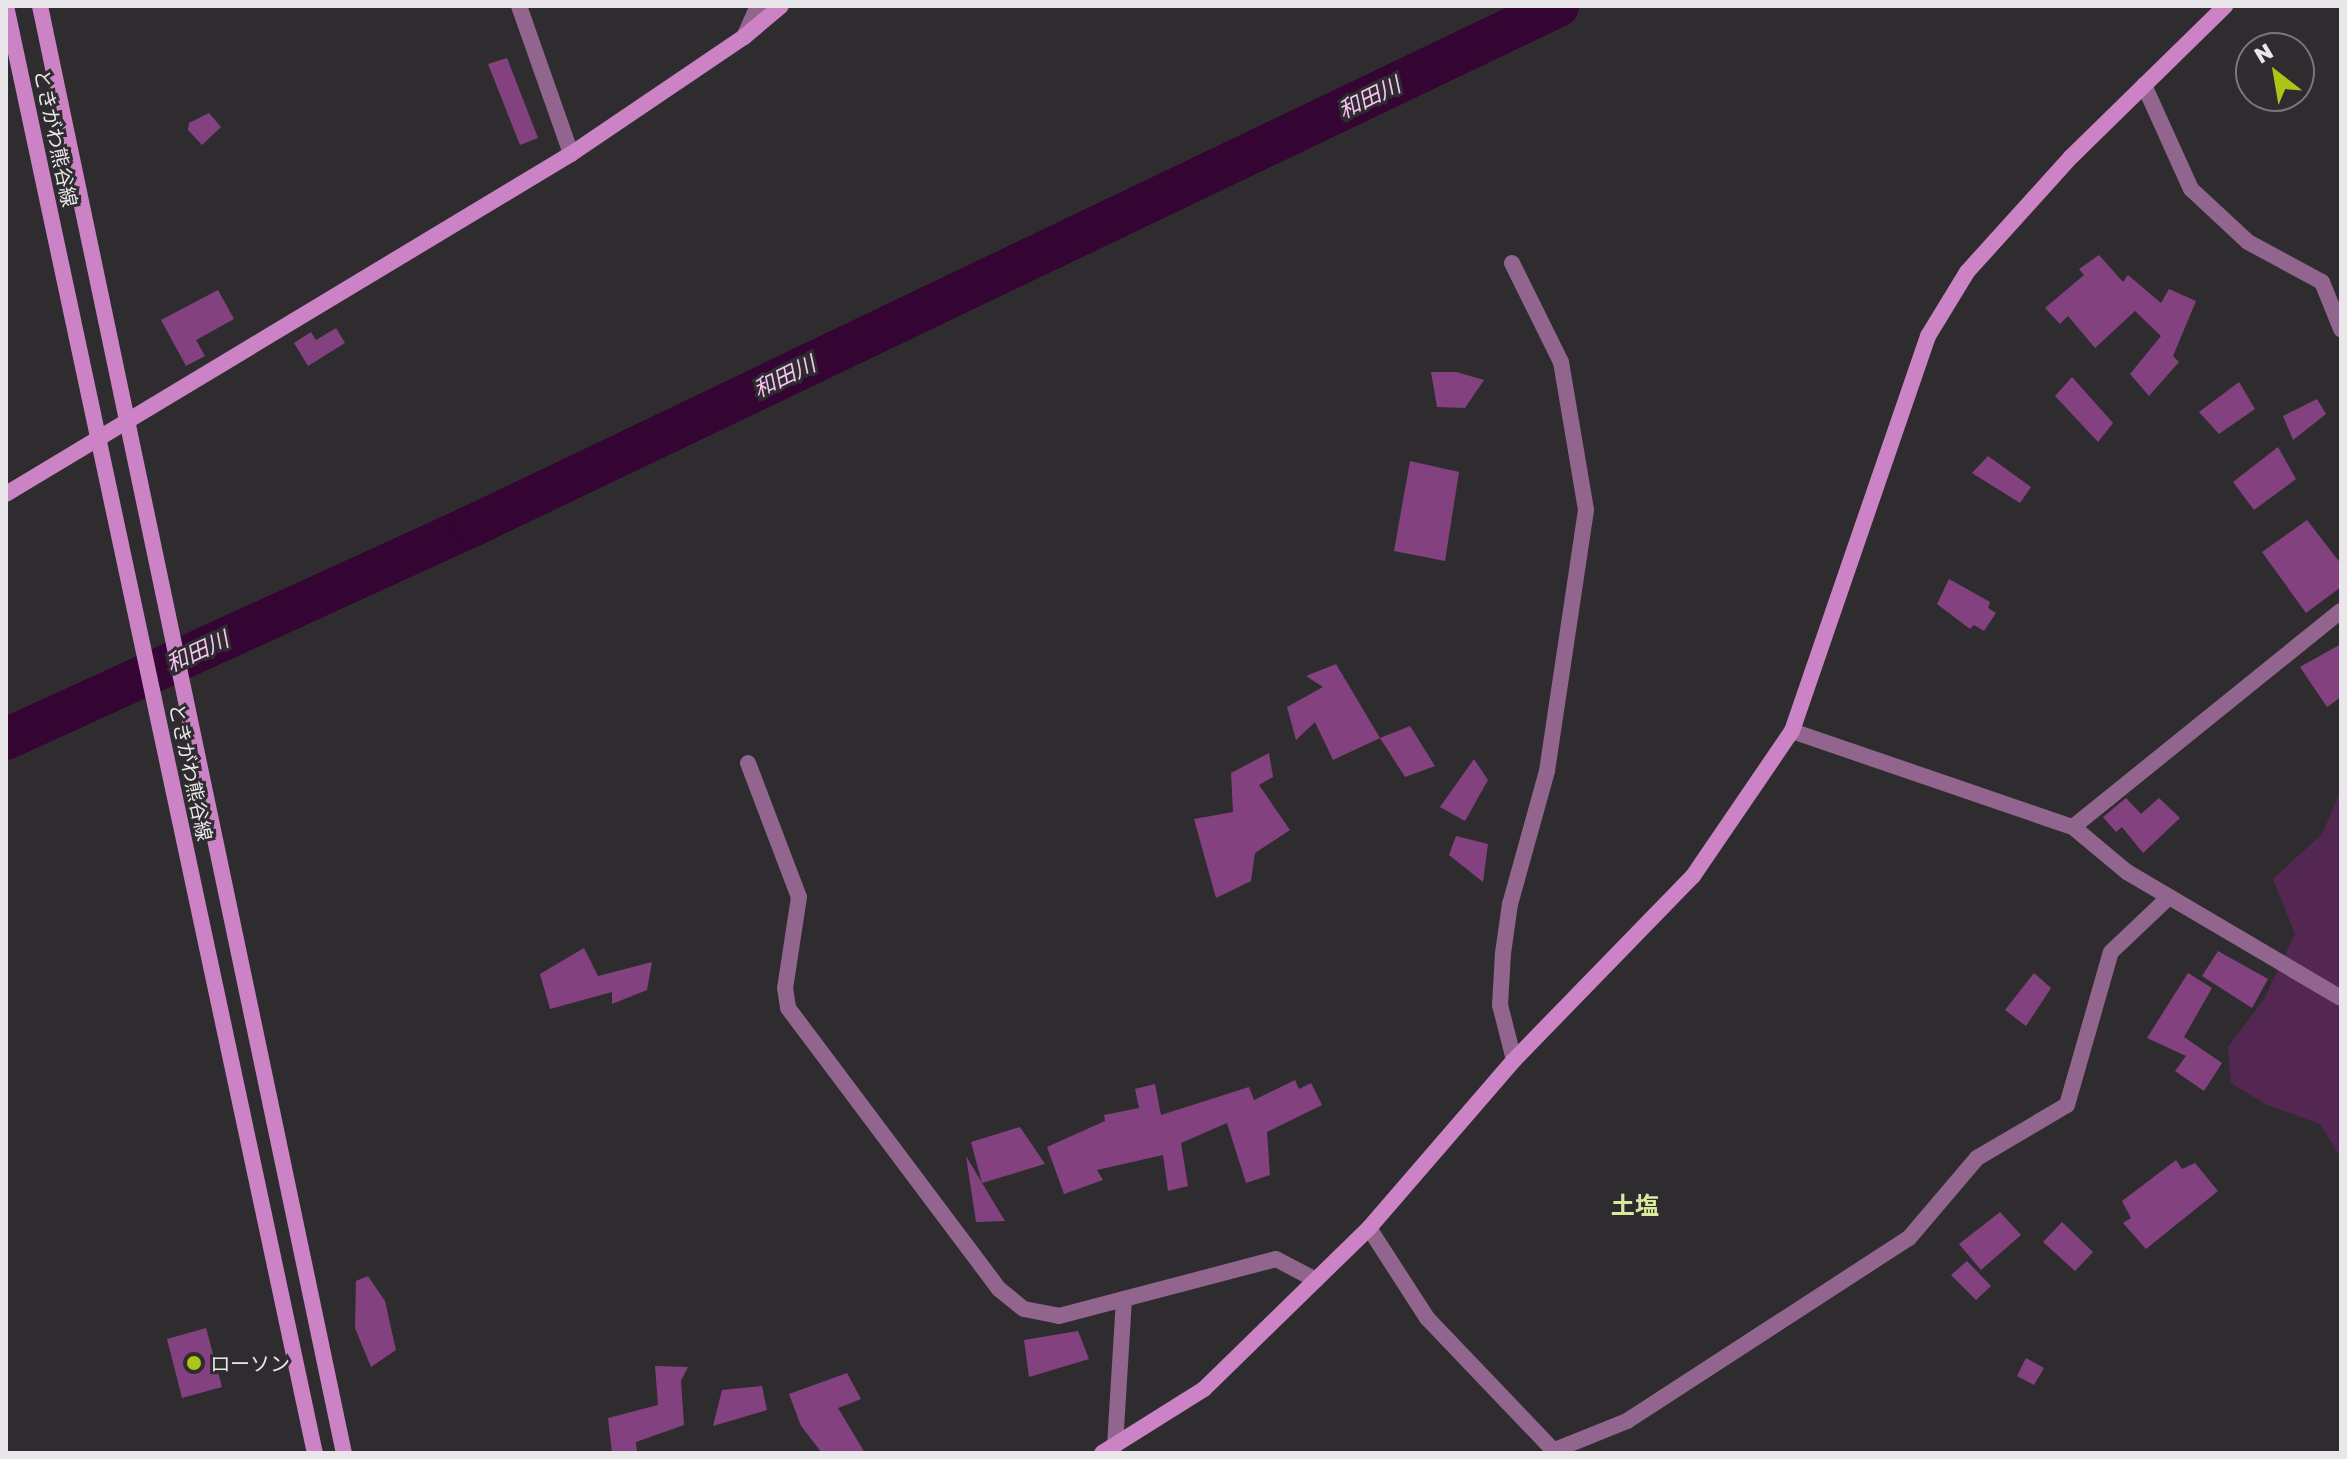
<!DOCTYPE html>
<html>
<head>
<meta charset="utf-8">
<style>
	body { margin:0 }
	#map { position:relative; width:2347px; height:1459px; overflow:hidden; background:#2f2c2f; font-family:"Golos Text","Noto Sans JP",sans-serif }
	div>[style] { position:absolute }
	.green>* { inset:0; background:#542752 }
	.river>* { height:42px; margin:-21px; padding:0 21px; transform-origin:21px; border-radius:21px; background:#340432 }
	.building>* { inset:0; background:#83427f }
	.street>* { height:16px; margin:-8px; padding:0 8px; transform-origin:8px; border-radius:8px; background:#92658e }
	.secondary>* { height:16px; margin:-8px; padding:0 8px; transform-origin:8px; border-radius:8px; background:#cb83c5 }
	.dots>* { width:22px; height:22px; translate:-50% -50%; box-sizing:border-box; border:4px solid #2f2c2f; border-radius:50% }
	span { translate:-50% -50%; white-space:nowrap; text-align:center; line-height:1.15; -webkit-text-stroke:6px #2f2c2f; paint-order:stroke }
	.street-label { font-size:20px; color:#e9e7e9 }
	.poi-label { font-size:20px; color:#e9e7e9 }
	.left { translate:0 -50%; text-align:left }
	.water-label { font-size:22px; color:#fac3f5; font-style:italic }
	.quarter-label { font-size:24px; color:#d8ea9e; font-weight:700 }
	.frame { position:absolute; inset:0; border:8px solid #e9e7e9; pointer-events:none }
	.north { position:absolute; left:2235px; top:32px; width:80px; height:80px; box-sizing:border-box; background:#2f2c2f; border:2px solid #797779; border-radius:50%; rotate:329deg; font-size:22px; font-weight:700; line-height:32px; text-align:center; color:#e9e7e9 }
	.north::after { content:''; display:block; margin:auto; width:28px; height:36px; background:#abc616; clip-path:polygon(50% 0,100% 100%,50% 72%,0 100%) }
</style>
</head>
<body>
<div id="map">
	<div class="green">
		<div style="clip-path:polygon(2341px 790px,2341px 1158px,2320px 1124px,2267px 1105px,2231px 1083px,2228px 1047px,2264px 999px,2295px 934px,2273px 879px,2322px 834px)"></div>
	</div>
	<div class="river">
		<div style="left:6px;top:739px;width:515px;rotate:-24.57deg"></div>
		<div style="left:474px;top:525px;width:1202px;rotate:-25.58deg"></div>
	</div>
	<div class="building">
		<div style="clip-path:polygon(507px 58px,538px 138px,520px 145px,488px 64px)"></div>
		<div style="clip-path:polygon(209px 113px,221px 127px,202px 145px,188px 130px,189px 123px)"></div>
		<div style="clip-path:polygon(2099px 255px,2123px 282px,2128px 275px,2161px 303px,2169px 289px,2196px 301px,2173px 356px,2179px 362px,2149px 396px,2130px 374px,2161px 336px,2135px 311px,2095px 348px,2068px 316px,2060px 324px,2045px 308px,2084px 275px,2079px 269px)"></div>
		<div style="clip-path:polygon(218px 290px,234px 319px,196px 340px,205px 356px,186px 366px,161px 320px)"></div>
		<div style="clip-path:polygon(336px 328px,345px 343px,308px 366px,294px 343px,311px 332px,316px 340px)"></div>
		<div style="clip-path:polygon(1431px 372px,1456px 372px,1484px 380px,1465px 408px,1437px 407px)"></div>
		<div style="clip-path:polygon(2072px 377px,2113px 423px,2098px 442px,2055px 396px)"></div>
		<div style="clip-path:polygon(2239px 382px,2255px 409px,2219px 434px,2199px 412px)"></div>
		<div style="clip-path:polygon(2317px 399px,2326px 414px,2293px 440px,2283px 416px)"></div>
		<div style="clip-path:polygon(2278px 447px,2296px 479px,2254px 510px,2233px 482px)"></div>
		<div style="clip-path:polygon(1988px 456px,2031px 487px,2020px 503px,1972px 473px)"></div>
		<div style="clip-path:polygon(1410px 461px,1459px 472px,1445px 561px,1394px 551px)"></div>
		<div style="clip-path:polygon(2307px 520px,2341px 564px,2341px 587px,2306px 613px,2262px 552px)"></div>
		<div style="clip-path:polygon(1949px 579px,1990px 602px,1988px 608px,1996px 613px,1984px 631px,1974px 625px,1970px 629px,1937px 604px)"></div>
		<div style="clip-path:polygon(2341px 644px,2341px 697px,2327px 707px,2300px 667px)"></div>
		<div style="clip-path:polygon(1336px 664px,1380px 738px,1333px 760px,1315px 722px,1296px 740px,1287px 707px,1323px 687px,1306px 676px)"></div>
		<div style="clip-path:polygon(1410px 726px,1435px 766px,1405px 777px,1380px 738px)"></div>
		<div style="clip-path:polygon(1269px 753px,1273px 777px,1259px 785px,1290px 830px,1255px 853px,1251px 881px,1216px 898px,1194px 819px,1233px 812px,1231px 773px)"></div>
		<div style="clip-path:polygon(1474px 759px,1488px 780px,1465px 821px,1440px 807px)"></div>
		<div style="clip-path:polygon(2126px 798px,2141px 814px,2159px 798px,2180px 818px,2143px 853px,2122px 827px,2116px 832px,2103px 817px)"></div>
		<div style="clip-path:polygon(1456px 836px,1488px 844px,1483px 882px,1449px 855px)"></div>
		<div style="clip-path:polygon(584px 948px,598px 976px,652px 962px,647px 990px,612px 1004px,612px 992px,550px 1009px,540px 974px)"></div>
		<div style="clip-path:polygon(2218px 951px,2268px 979px,2252px 1008px,2202px 976px)"></div>
		<div style="clip-path:polygon(2034px 973px,2051px 988px,2026px 1026px,2005px 1010px)"></div>
		<div style="clip-path:polygon(2188px 973px,2212px 988px,2184px 1037px,2222px 1063px,2204px 1091px,2175px 1071px,2186px 1056px,2147px 1038px)"></div>
		<div style="clip-path:polygon(1295px 1080px,1299px 1089px,1311px 1083px,1322px 1105px,1267px 1132px,1270px 1175px,1246px 1183px,1227px 1123px,1181px 1143px,1188px 1186px,1168px 1191px,1163px 1155px,1097px 1170px,1103px 1180px,1064px 1194px,1047px 1147px,1105px 1121px,1104px 1115px,1139px 1108px,1135px 1089px,1155px 1084px,1161px 1115px,1249px 1087px,1254px 1100px)"></div>
		<div style="clip-path:polygon(1020px 1127px,1045px 1164px,982px 1183px,971px 1142px)"></div>
		<div style="clip-path:polygon(966px 1156px,982px 1183px,1005px 1221px,976px 1222px)"></div>
		<div style="clip-path:polygon(2176px 1160px,2182px 1169px,2195px 1163px,2218px 1191px,2146px 1249px,2123px 1223px,2131px 1218px,2122px 1201px)"></div>
		<div style="clip-path:polygon(2000px 1212px,2021px 1235px,1981px 1270px,1959px 1244px)"></div>
		<div style="clip-path:polygon(2062px 1222px,2093px 1252px,2075px 1271px,2043px 1242px)"></div>
		<div style="clip-path:polygon(1967px 1261px,1991px 1286px,1976px 1300px,1951px 1275px)"></div>
		<div style="clip-path:polygon(368px 1276px,385px 1301px,396px 1350px,371px 1367px,355px 1328px,356px 1281px)"></div>
		<div style="clip-path:polygon(206px 1328px,222px 1387px,182px 1398px,167px 1339px)"></div>
		<div style="clip-path:polygon(1078px 1331px,1089px 1359px,1029px 1377px,1024px 1340px)"></div>
		<div style="clip-path:polygon(2026px 1358px,2044px 1368px,2034px 1385px,2017px 1376px)"></div>
		<div style="clip-path:polygon(655px 1366px,688px 1367px,681px 1381px,684px 1425px,636px 1442px,637px 1453px,612px 1453px,608px 1418px,658px 1405px)"></div>
		<div style="clip-path:polygon(847px 1373px,861px 1399px,838px 1408px,865px 1453px,822px 1453px,801px 1426px,789px 1394px)"></div>
		<div style="clip-path:polygon(762px 1386px,767px 1410px,713px 1426px,722px 1390px)"></div>
	</div>
	<div class="street">
		<div style="left:519px;top:6px;width:157px;rotate:70.6deg"></div>
		<div style="left:744px;top:37px;width:34px;rotate:-66deg"></div>
		<div style="left:2144px;top:85px;width:114px;rotate:65.7deg"></div>
		<div style="left:2191px;top:189px;width:78px;rotate:42.9deg"></div>
		<div style="left:2248px;top:242px;width:84px;rotate:28.4deg"></div>
		<div style="left:2322px;top:282px;width:51px;rotate:68deg"></div>
		<div style="left:1512px;top:263px;width:110px;rotate:63.7deg"></div>
		<div style="left:1561px;top:362px;width:150px;rotate:80.4deg"></div>
		<div style="left:1586px;top:510px;width:264px;rotate:98.5deg"></div>
		<div style="left:1547px;top:771px;width:138px;rotate:105.5deg"></div>
		<div style="left:1510px;top:904px;width:49px;rotate:98.1deg"></div>
		<div style="left:1503px;top:953px;width:52px;rotate:93.3deg"></div>
		<div style="left:1500px;top:1005px;width:57px;rotate:75.7deg"></div>
		<div style="left:1792px;top:731px;width:297px;rotate:18.9deg"></div>
		<div style="left:2073px;top:827px;width:70px;rotate:39.8deg"></div>
		<div style="left:2127px;top:872px;width:248px;rotate:30.5deg"></div>
		<div style="left:748px;top:763px;width:143px;rotate:69.2deg"></div>
		<div style="left:799px;top:897px;width:92px;rotate:98.7deg"></div>
		<div style="left:785px;top:988px;width:20px;rotate:81deg"></div>
		<div style="left:788px;top:1008px;width:351px;rotate:53.1deg"></div>
		<div style="left:999px;top:1289px;width:32px;rotate:39deg"></div>
		<div style="left:1024px;top:1309px;width:36px;rotate:11deg"></div>
		<div style="left:1059px;top:1316px;width:224px;rotate:-14.7deg"></div>
		<div style="left:1276px;top:1259px;width:45px;rotate:27.7deg"></div>
		<div style="left:2073px;top:827px;width:344px;rotate:-38.9deg"></div>
		<div style="left:1369px;top:1228px;width:107px;rotate:57.2deg"></div>
		<div style="left:1427px;top:1318px;width:187px;rotate:46.3deg"></div>
		<div style="left:1115px;top:1446px;width:147px;rotate:-86.5deg"></div>
		<div style="left:1555px;top:1450px;width:78px;rotate:-21.9deg"></div>
		<div style="left:1627px;top:1421px;width:336px;rotate:-33deg"></div>
		<div style="left:1909px;top:1238px;width:105px;rotate:-49.6deg"></div>
		<div style="left:1977px;top:1158px;width:104px;rotate:-30.5deg"></div>
		<div style="left:2067px;top:1105px;width:159px;rotate:-74deg"></div>
		<div style="left:2111px;top:952px;width:80px;rotate:-43.5deg"></div>
	</div>
	<div class="secondary">
		<div style="left:6px;top:6px;width:1480px;rotate:77.95deg"></div>
		<div style="left:40px;top:6px;width:1479px;rotate:78.14deg"></div>
		<div style="left:6px;top:494px;width:659px;rotate:-31.04deg"></div>
		<div style="left:571px;top:154px;width:209px;rotate:-34.1deg"></div>
		<div style="left:744px;top:37px;width:48px;rotate:-40deg"></div>
		<div style="left:1102px;top:1453px;width:120px;rotate:-32.1deg"></div>
		<div style="left:1204px;top:1389px;width:231px;rotate:-44.3deg"></div>
		<div style="left:1369px;top:1228px;width:222px;rotate:-49.2deg"></div>
		<div style="left:1514px;top:1060px;width:257px;rotate:-45.8deg"></div>
		<div style="left:1693px;top:876px;width:176px;rotate:-55.7deg"></div>
		<div style="left:1792px;top:731px;width:418px;rotate:-71deg"></div>
		<div style="left:1928px;top:336px;width:75px;rotate:-58.6deg"></div>
		<div style="left:1967px;top:272px;width:155px;rotate:-47.9deg"></div>
		<div style="left:2071px;top:157px;width:216px;rotate:-44.4deg"></div>
	</div>
	<div class="dots">
		<div style="left:194px;top:1363px;background:#abc616"></div>
	</div>
	<div class="street-label">
		<span style="left:56px;top:138px;rotate:78deg">ときがわ熊谷線</span>
		<span style="left:191px;top:772px;rotate:78deg">ときがわ熊谷線</span>
	</div>
	<div class="poi-label">
		<span class="left" style="left:210px;top:1363px">ローソン</span>
	</div>
	<div class="water-label">
		<span style="left:1369px;top:97px;rotate:-26deg">和田川</span>
		<span style="left:784px;top:376px;rotate:-26deg">和田川</span>
		<span style="left:197px;top:651px;rotate:-25deg">和田川</span>
	</div>
	<div class="quarter-label">
		<span style="left:1635px;top:1205px">土塩</span>
	</div>
	<div class="frame"></div>
	<div class="north">N</div>
</div>
</body>
</html>
